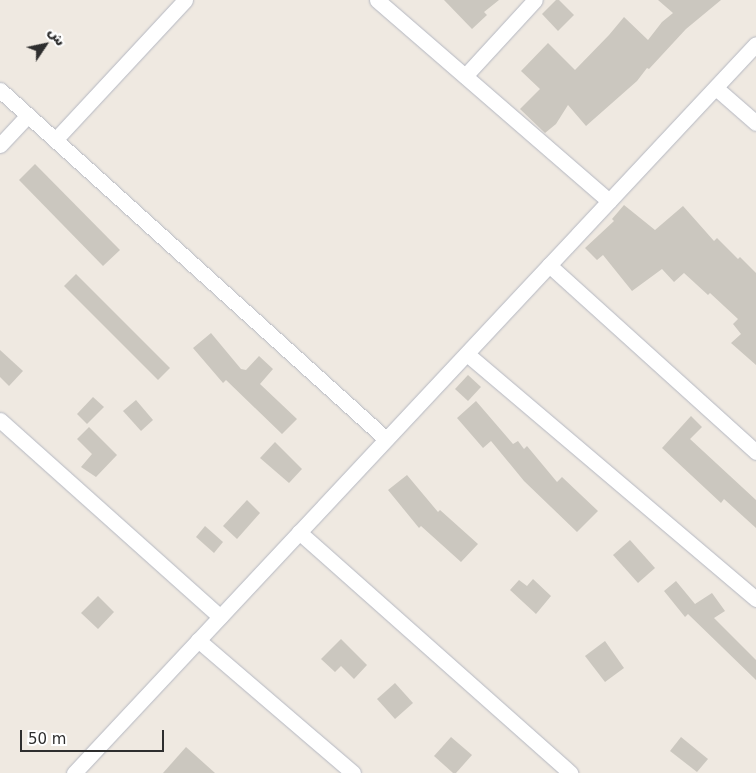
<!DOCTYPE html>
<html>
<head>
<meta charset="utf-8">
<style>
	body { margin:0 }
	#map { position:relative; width:756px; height:773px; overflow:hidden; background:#efe9e1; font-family:"DejaVu Sans","Noto Sans Arabic",sans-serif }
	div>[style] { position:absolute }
	.building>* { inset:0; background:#cbc7bf }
	.roads { filter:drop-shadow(0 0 1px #b4b7c1) drop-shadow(0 0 1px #b4b7c1) }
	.street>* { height:15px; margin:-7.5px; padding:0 7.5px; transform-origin:7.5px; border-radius:7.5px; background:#fff }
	span { translate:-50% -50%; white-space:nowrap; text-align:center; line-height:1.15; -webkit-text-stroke:4.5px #fff; paint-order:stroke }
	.north { position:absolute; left:20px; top:20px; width:50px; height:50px; -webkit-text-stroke:4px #fff; paint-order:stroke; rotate:56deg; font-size:14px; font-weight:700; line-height:20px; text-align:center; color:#2e2e2e }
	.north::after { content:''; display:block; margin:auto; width:18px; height:22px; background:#2e2e2e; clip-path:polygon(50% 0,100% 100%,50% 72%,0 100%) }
	.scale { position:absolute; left:20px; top:730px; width:144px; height:22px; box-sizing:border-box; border:2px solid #2e2e2e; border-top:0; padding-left:6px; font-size:15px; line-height:18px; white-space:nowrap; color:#2e2e2e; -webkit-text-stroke:4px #fff; paint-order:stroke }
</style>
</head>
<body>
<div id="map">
	<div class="building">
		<div style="clip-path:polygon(444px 0,499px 0,484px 12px,487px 15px,472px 29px)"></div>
		<div style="clip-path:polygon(556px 0,559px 0,574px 15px,558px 31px,542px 14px)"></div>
		<div style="clip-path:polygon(658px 0,721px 0,686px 29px,649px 69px,647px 68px,637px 81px,586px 126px,568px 105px,556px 124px,545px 133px,520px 109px,540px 89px,521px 71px,548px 43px,575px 70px,609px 35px,624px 17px,648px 40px,662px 22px,673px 13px)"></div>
		<div style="clip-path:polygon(35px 164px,120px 250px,103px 266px,19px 180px)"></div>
		<div style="clip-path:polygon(624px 205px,655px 230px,683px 206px,714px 241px,717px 238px,738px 259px,740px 257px,756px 273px,756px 365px,731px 343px,741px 334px,733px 324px,738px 319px,710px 293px,708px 295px,684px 273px,674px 282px,662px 269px,632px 291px,603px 255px,597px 260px,585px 248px,614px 221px,612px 219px)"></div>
		<div style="clip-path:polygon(76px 274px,170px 368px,158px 380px,64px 286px)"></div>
		<div style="clip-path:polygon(211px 333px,241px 369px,246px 370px,259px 356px,273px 369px,260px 384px,297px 419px,282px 434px,226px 380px,223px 383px,193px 348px)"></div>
		<div style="clip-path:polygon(0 350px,23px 371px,9px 386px,0 377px)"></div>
		<div style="clip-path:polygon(468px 375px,481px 387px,468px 401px,455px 389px)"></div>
		<div style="clip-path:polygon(93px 397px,104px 407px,87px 424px,77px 414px)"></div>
		<div style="clip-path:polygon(136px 400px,153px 420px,141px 431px,123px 411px)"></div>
		<div style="clip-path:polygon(476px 401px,513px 444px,518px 441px,524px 449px,527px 446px,557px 482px,562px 477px,598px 511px,577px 532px,524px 481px,491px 441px,483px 448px,457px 418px)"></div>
		<div style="clip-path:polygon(691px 416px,702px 427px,690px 439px,756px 500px,756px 528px,724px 499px,721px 503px,662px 448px)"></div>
		<div style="clip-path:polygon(89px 427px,117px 455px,96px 477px,81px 467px,92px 454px,77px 439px)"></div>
		<div style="clip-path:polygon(275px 442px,302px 469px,289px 483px,260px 458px)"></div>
		<div style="clip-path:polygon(407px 475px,438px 512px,440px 510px,478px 544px,461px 562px,421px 526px,419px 528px,388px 490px)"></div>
		<div style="clip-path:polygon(247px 500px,260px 513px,237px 539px,223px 526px)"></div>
		<div style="clip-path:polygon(205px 526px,223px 542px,214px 553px,196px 537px)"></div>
		<div style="clip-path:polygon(630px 540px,655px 568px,638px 583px,613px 555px)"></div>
		<div style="clip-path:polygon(533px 579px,551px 596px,536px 614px,510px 590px,519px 580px,527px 586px)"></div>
		<div style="clip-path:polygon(676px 581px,695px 604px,712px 593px,725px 611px,714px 618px,756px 660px,756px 680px,688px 614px,685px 617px,664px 591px)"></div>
		<div style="clip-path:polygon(98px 596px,114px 612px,98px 629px,81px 613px)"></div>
		<div style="clip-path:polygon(341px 639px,367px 665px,354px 679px,341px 666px,335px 672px,321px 659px)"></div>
		<div style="clip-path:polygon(605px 641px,624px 668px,605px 682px,585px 656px)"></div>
		<div style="clip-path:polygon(395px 683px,413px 703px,395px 719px,377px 699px)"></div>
		<div style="clip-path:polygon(451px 737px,472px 755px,456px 773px,453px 773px,434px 756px)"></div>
		<div style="clip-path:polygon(681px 737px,708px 759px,697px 772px,670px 751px)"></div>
		<div style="clip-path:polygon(186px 747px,215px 773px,163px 773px)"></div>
	</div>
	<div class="roads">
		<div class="street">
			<div style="left:377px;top:0;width:307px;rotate:40.9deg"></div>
			<div style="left:465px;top:76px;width:103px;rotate:-47.4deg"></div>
			<div style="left:716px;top:88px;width:53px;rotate:41.2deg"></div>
			<div style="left:0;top:90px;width:520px;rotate:42.12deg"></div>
			<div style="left:55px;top:140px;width:191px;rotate:-47.1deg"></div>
			<div style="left:0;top:145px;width:41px;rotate:-47deg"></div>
			<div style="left:549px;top:265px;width:279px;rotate:42.1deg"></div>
			<div style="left:467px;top:354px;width:379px;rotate:40.3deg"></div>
			<div style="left:0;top:420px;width:295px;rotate:41.8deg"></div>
			<div style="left:299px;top:532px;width:363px;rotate:41.6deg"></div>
			<div style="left:198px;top:640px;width:204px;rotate:40.6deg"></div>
			<div style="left:74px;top:773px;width:998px;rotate:-46.91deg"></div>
		</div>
	</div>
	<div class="north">ش</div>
	<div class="scale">50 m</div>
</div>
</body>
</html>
